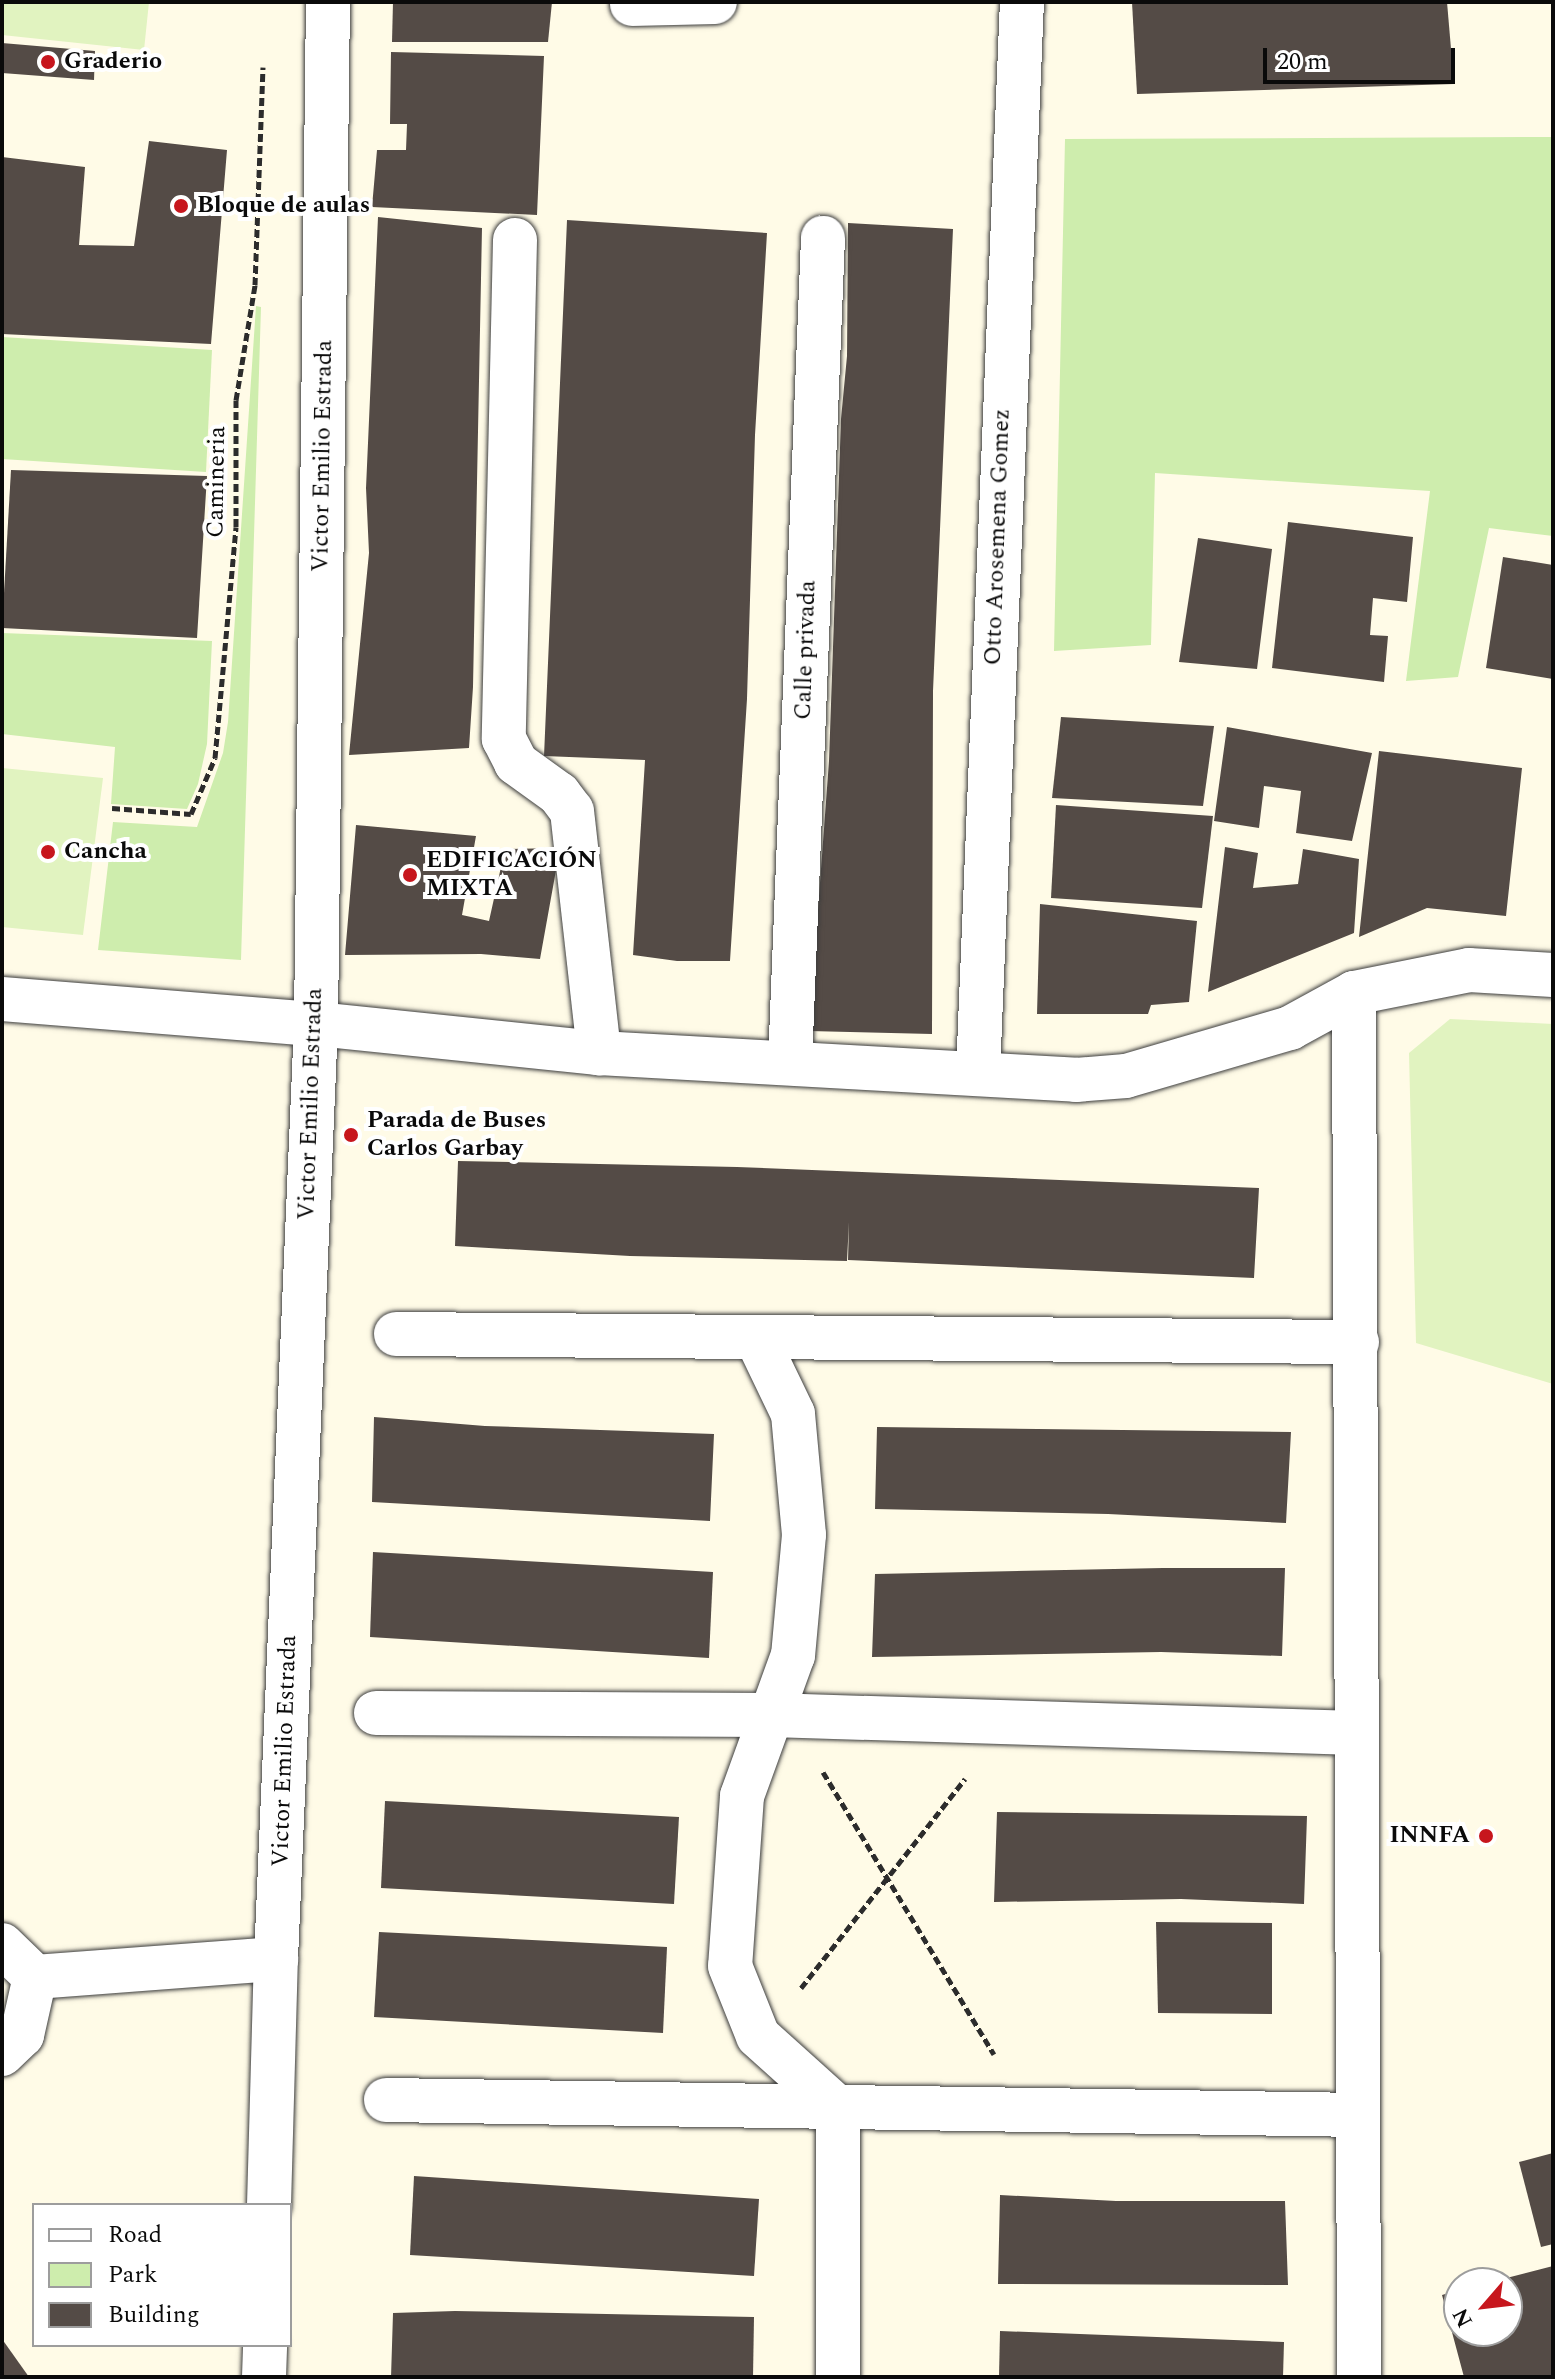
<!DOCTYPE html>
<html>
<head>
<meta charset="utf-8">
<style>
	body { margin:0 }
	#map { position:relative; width:1555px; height:2379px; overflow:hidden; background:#fffbe7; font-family:Spectral,serif }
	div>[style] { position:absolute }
	.green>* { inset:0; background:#ceedad }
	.pitch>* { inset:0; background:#e1f3c0 }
	.building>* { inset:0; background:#544b46 }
	.path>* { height:5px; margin-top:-2.5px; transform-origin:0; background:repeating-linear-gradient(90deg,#2c2c2c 0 8px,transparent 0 12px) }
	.roads { filter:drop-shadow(0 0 2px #3d3d3d) drop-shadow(0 0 2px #3d3d3d) }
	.minor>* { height:44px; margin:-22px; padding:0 22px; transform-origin:22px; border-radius:22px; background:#fff }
	.dots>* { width:22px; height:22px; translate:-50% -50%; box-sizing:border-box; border:4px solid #fff; border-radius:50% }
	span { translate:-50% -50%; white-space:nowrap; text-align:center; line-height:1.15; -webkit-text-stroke:8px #fff; paint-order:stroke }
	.poi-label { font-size:24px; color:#0a0a0a; font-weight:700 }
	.left { translate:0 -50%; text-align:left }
	.right { translate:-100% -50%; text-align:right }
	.street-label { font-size:24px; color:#0a0a0a }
	.frame { position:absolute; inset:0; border:4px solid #0a0a0a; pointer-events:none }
	.legend { position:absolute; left:32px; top:2203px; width:260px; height:144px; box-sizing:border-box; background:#fff; border:2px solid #9d9d9d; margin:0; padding:10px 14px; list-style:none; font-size:24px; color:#0a0a0a }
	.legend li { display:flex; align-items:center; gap:16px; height:40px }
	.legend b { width:40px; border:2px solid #9d9d9d }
	.north { position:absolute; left:1443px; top:2267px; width:80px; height:80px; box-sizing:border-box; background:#fff; border:2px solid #9d9d9d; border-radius:50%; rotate:242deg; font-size:22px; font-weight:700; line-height:32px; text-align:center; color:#0a0a0a }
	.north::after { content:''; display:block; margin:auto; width:28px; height:36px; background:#c7161d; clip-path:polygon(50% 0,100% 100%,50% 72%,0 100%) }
	.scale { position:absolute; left:1263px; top:48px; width:192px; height:36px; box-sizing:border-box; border:4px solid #0a0a0a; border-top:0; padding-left:10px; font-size:24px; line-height:28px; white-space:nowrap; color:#0a0a0a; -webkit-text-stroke:6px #fff; paint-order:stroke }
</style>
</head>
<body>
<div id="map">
	<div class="green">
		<div style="clip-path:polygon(1553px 137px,1553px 536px,1489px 528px,1458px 677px,1406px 681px,1430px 491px,1155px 473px,1151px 645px,1054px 651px,1065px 139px)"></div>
		<div style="clip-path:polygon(256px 306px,261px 307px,241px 960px,98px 950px,113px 822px,197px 827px,223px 753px,228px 722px)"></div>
		<div style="clip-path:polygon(2px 337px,212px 350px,206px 472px,2px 459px)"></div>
		<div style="clip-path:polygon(2px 633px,212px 641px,207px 744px,198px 784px,187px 809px,111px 804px,115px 747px,2px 734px)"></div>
	</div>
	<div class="pitch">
		<div style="clip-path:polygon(2px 2px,149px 2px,144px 50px,2px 35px)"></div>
		<div style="clip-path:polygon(2px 768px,103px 778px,83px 935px,2px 927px)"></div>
		<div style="clip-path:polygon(1450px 1019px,1553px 1024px,1553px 1384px,1416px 1343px,1409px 1053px)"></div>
	</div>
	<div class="building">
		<div style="clip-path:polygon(393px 2px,552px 2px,548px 42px,392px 42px)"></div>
		<div style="clip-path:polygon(1132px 2px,1447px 2px,1454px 84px,1137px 94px)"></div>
		<div style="clip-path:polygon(2px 43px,95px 51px,94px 80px,2px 73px)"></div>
		<div style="clip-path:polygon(391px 52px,544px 56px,537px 215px,372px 207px,377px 150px,406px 150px,407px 124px,390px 124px)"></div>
		<div style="clip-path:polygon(149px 141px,227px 150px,211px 344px,2px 334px,2px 157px,85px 167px,79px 245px,134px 246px)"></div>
		<div style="clip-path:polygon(378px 217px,482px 228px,473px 687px,469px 748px,349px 755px,369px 553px,366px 488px)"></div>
		<div style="clip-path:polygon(567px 220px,767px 233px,755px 435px,747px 699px,730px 961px,677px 961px,633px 955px,645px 760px,544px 756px)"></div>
		<div style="clip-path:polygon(848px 223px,953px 229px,933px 691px,932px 1034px,809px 1031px,829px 761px,841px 419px,847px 356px)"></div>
		<div style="clip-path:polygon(11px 470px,207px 476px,197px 638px,2px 628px)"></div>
		<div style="clip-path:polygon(1288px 522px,1413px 537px,1407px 602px,1373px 598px,1370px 635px,1388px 636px,1384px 682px,1272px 668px)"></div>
		<div style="clip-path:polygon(1198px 538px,1272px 549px,1257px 669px,1179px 662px)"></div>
		<div style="clip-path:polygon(1503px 557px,1553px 565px,1553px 679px,1486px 668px)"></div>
		<div style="clip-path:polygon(1061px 717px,1214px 726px,1203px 806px,1052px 798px)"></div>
		<div style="clip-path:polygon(1227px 727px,1372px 753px,1352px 841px,1296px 833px,1301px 791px,1264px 786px,1259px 828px,1214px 821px)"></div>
		<div style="clip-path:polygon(1379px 751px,1522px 768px,1506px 916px,1427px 908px,1359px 937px)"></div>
		<div style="clip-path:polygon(1056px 805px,1213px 816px,1202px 908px,1051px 898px)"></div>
		<div style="clip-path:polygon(356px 825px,476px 836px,462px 915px,489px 921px,505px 849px,560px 848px,540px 959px,481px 954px,345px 955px)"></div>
		<div style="clip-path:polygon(1225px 847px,1258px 853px,1253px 888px,1298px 884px,1303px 849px,1359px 859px,1354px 933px,1208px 992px)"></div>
		<div style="clip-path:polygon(1040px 904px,1197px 921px,1189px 1002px,1151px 1005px,1148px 1014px,1037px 1014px)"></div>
		<div style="clip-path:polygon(458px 1161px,737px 1167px,1259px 1188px,1254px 1278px,848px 1260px,849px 1222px,847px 1261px,630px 1256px,455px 1246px)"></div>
		<div style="clip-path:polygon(374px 1417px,485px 1426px,714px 1434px,710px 1521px,372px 1502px)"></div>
		<div style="clip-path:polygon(877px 1427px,1291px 1432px,1286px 1523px,1108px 1514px,875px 1509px)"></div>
		<div style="clip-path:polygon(373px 1552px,713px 1572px,709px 1658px,370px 1637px)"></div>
		<div style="clip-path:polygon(1163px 1568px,1285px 1568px,1282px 1656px,1161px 1652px,872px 1657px,875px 1574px)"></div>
		<div style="clip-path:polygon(385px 1801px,679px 1817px,674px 1904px,381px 1888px)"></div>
		<div style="clip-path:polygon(997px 1812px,1307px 1816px,1304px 1904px,1181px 1899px,994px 1902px)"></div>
		<div style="clip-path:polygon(1156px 1922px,1272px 1923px,1272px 2014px,1158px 2013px)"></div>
		<div style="clip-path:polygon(379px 1932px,667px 1947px,663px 2033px,374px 2017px)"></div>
		<div style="clip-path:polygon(1553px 2153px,1553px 2244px,1541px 2247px,1519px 2162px)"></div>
		<div style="clip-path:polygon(414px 2176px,759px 2199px,754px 2276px,410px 2255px)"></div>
		<div style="clip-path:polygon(1000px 2195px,1116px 2201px,1285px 2201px,1288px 2285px,998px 2284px)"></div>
		<div style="clip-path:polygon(1553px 2266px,1553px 2377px,1464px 2377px,1442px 2295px,1459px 2290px,1459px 2331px,1507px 2331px,1507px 2283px,1491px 2282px)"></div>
		<div style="clip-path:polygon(455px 2311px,754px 2317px,753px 2377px,391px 2377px,393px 2313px)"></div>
		<div style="clip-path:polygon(1000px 2331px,1284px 2342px,1283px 2377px,999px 2377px)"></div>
		<div style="clip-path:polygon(2px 2339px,29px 2377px,2px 2377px)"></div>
	</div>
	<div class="path">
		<div style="left:112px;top:808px;width:79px;rotate:4.3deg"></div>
		<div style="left:191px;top:814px;width:61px;rotate:-66.8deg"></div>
		<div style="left:215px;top:758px;width:232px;rotate:-84.8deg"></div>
		<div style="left:236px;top:527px;width:127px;rotate:-90deg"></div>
		<div style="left:236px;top:400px;width:117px;rotate:-80.6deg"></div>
		<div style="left:255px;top:285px;width:218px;rotate:-87.9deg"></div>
		<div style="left:823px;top:1772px;width:330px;rotate:58.8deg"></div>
		<div style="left:801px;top:1988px;width:266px;rotate:-51.9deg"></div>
	</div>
	<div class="roads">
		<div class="minor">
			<div style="left:632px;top:4px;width:83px;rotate:-1.4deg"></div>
			<div style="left:515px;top:240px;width:499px;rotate:91.3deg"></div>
			<div style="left:504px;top:739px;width:27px;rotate:63deg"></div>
			<div style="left:516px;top:763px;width:53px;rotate:35.8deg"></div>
			<div style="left:559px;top:794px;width:21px;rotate:53deg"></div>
			<div style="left:572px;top:811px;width:244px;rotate:83.6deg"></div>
			<div style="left:1354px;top:993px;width:1384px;rotate:89.79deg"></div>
			<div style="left:2px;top:999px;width:315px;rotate:4.6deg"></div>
			<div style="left:316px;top:1024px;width:284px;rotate:5.9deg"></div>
			<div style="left:599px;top:1053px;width:478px;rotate:3.2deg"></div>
			<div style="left:1076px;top:1080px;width:50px;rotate:-4.6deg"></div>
			<div style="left:1126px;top:1076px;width:171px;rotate:-16.3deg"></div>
			<div style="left:1290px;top:1028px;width:73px;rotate:-28.7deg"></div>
			<div style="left:1354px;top:993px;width:117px;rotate:-11.3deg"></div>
			<div style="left:1469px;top:970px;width:84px;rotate:3.4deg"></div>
			<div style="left:790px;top:1063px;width:826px;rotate:-87.71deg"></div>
			<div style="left:978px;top:1073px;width:1072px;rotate:-87.65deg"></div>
			<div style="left:396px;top:1334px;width:961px;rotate:0.48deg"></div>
			<div style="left:756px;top:1337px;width:85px;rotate:64.3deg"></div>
			<div style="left:793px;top:1414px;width:121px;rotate:84.8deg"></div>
			<div style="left:804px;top:1535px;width:121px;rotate:95.2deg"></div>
			<div style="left:793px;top:1655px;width:150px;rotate:109.9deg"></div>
			<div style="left:742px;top:1796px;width:170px;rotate:94deg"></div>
			<div style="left:730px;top:1966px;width:75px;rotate:68.2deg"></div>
			<div style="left:758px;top:2036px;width:108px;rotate:42deg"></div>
			<div style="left:838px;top:2108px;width:269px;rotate:90deg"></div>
			<div style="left:376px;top:1713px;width:395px;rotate:0.3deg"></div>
			<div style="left:771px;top:1715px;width:586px;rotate:1.76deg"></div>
			<div style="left:2px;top:1945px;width:46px;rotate:44.1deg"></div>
			<div style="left:35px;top:1977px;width:242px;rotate:-4.3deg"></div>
			<div style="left:2px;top:2054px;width:28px;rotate:-44deg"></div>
			<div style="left:22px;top:2035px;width:59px;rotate:-77.4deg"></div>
			<div style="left:386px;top:2100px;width:972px;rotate:0.88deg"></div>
			<div style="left:269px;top:2205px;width:246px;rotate:-88.4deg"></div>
			<div style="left:276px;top:1959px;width:936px;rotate:-87.55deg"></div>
			<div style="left:316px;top:1024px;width:1022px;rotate:-89.33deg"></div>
			<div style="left:264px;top:2377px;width:32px;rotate:-88deg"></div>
		</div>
	</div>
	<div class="dots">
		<div style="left:48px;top:62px;background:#c7161d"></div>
		<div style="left:181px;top:206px;background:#c7161d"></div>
		<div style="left:48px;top:852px;background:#c7161d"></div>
		<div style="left:410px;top:875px;background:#c7161d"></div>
		<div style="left:351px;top:1135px;background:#c7161d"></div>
		<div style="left:1486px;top:1836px;background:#c7161d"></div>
	</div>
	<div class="poi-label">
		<span class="left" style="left:64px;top:62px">Graderio</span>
		<span class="left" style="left:197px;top:206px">Bloque de aulas</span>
		<span class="left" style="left:64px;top:852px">Cancha</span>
		<span class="left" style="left:426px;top:875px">EDIFICACIÓN<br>MIXTA</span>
		<span class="left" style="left:367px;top:1135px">Parada de Buses<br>Carlos Garbay</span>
		<span class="right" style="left:1470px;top:1836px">INNFA</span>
	</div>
	<div class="street-label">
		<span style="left:323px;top:456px;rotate:-89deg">Victor Emilio Estrada</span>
		<span style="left:217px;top:482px;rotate:-89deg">Camineria</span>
		<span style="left:998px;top:537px;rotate:-88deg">Otto Arosemena Gomez</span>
		<span style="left:806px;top:650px;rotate:-88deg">Calle privada</span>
		<span style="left:311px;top:1104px;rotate:-88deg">Victor Emilio Estrada</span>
		<span style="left:285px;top:1751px;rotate:-88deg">Victor Emilio Estrada</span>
	</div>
	<div class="frame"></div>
	<ul class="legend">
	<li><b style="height:10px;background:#fff"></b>Road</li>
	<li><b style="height:22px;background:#ceedad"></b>Park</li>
	<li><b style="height:22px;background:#544b46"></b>Building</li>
	</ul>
	<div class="north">N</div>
	<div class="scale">20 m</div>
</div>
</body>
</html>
